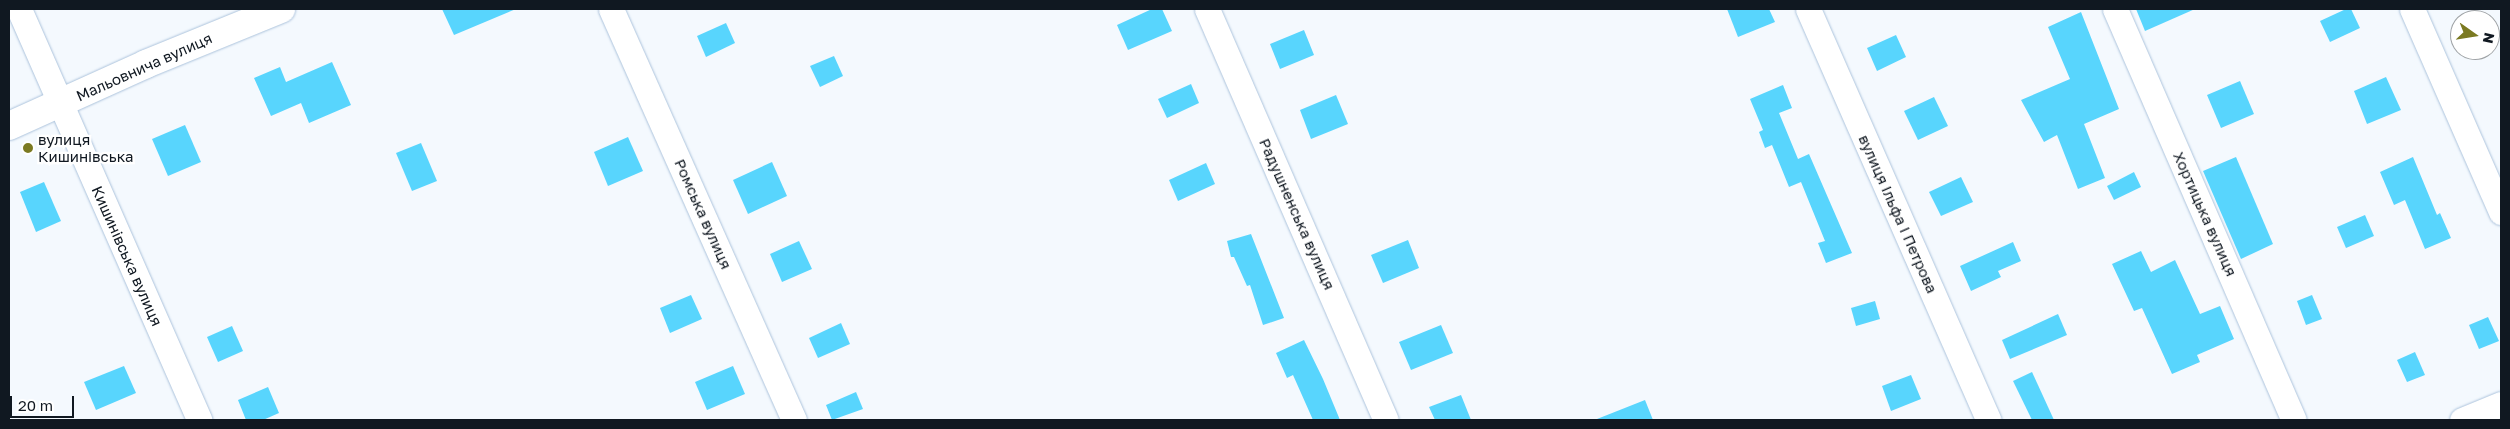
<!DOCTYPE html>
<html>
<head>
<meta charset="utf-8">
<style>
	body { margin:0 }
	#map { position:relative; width:2510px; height:429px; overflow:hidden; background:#f4f9fe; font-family:"Golos Text",sans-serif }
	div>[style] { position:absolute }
	.building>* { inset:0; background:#58d5fd }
	.roads { filter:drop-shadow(0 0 1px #acc3dc) drop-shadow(0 0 1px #acc3dc) }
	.street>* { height:25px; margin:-12.5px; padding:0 12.5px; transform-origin:12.5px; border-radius:12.5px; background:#fff }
	.secondary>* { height:28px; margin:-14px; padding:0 14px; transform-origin:14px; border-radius:14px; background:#fff }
	.dots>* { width:14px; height:14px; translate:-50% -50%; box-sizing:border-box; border:2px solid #fff; border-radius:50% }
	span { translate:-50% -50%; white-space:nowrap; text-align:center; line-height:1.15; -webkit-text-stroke:4.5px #fff; paint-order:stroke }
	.street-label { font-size:15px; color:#101821 }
	.poi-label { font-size:15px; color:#101821 }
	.left { translate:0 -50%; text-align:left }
	.frame { position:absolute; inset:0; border:10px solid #101821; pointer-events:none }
	.north { position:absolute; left:2450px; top:10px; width:50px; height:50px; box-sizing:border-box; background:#fff; border:1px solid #9fa3a6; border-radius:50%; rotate:103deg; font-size:14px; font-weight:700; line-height:20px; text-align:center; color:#101821 }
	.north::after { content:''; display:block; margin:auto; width:18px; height:22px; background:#7b7a22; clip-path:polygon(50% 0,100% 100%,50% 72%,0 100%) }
	.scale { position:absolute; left:10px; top:396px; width:64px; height:22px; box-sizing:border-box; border:2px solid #101821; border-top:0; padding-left:6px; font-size:15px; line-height:18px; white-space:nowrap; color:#101821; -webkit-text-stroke:4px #fff; paint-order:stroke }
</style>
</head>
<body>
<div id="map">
	<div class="building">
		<div style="clip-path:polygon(442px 9px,516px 9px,454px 35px)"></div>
		<div style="clip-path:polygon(1152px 9px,1162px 9px,1172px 31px,1128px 50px,1117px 25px)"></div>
		<div style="clip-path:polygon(1727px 9px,1769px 9px,1775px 22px,1738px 37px)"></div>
		<div style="clip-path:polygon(2136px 9px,2195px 9px,2145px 31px)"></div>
		<div style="clip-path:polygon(2346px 9px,2351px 9px,2360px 28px,2330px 42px,2320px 21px)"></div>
		<div style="clip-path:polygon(2081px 12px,2119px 109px,2084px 124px,2105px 178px,2078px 189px,2057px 135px,2044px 142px,2021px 100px,2070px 79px,2048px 27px)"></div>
		<div style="clip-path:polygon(726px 23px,735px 43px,706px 57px,697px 36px)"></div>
		<div style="clip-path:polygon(1304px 30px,1314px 55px,1280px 69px,1270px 44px)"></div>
		<div style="clip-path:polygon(1896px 35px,1906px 57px,1877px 71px,1867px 48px)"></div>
		<div style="clip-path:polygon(834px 56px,843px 76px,820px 87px,810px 66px)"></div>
		<div style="clip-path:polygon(332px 62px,351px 105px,309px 123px,301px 103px,271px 116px,254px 78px,280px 67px,286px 82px)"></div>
		<div style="clip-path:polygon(2386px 77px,2401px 110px,2367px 124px,2354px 91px)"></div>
		<div style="clip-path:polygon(2240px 81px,2254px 114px,2221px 128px,2207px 95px)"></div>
		<div style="clip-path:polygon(1191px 84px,1199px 103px,1167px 118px,1158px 99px)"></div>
		<div style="clip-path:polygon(1783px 85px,1792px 108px,1779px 113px,1798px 159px,1809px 154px,1852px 253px,1826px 263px,1818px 243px,1825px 241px,1801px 182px,1789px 187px,1772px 145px,1765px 148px,1759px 132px,1763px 130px,1750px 99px)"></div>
		<div style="clip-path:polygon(1336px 95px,1348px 124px,1311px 139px,1300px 110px)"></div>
		<div style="clip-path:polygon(1934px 97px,1948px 126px,1918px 140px,1904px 111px)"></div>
		<div style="clip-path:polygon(185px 125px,201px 162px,168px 176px,152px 139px)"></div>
		<div style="clip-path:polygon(628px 137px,643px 171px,608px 186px,594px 152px)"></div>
		<div style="clip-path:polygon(421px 143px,437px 181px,412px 191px,396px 153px)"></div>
		<div style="clip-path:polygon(2236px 157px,2273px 244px,2241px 259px,2203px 171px)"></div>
		<div style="clip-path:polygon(2413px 157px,2437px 215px,2440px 213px,2451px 238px,2425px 249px,2405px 200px,2394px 205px,2380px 172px)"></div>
		<div style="clip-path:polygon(772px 162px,787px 196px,748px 214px,733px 180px)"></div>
		<div style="clip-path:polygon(1206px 163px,1215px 184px,1178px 201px,1169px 180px)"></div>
		<div style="clip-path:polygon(2134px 172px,2141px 187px,2114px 200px,2107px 186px)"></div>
		<div style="clip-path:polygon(1961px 177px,1973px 202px,1941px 216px,1929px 192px)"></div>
		<div style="clip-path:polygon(44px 182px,61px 221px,36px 232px,20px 192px)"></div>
		<div style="clip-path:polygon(2365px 215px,2374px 236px,2346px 248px,2337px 227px)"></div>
		<div style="clip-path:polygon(1251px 234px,1284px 318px,1263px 325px,1250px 285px,1247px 286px,1234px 257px,1231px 257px,1227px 241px)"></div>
		<div style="clip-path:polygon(1408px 240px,1419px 268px,1383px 283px,1371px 255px)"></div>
		<div style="clip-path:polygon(799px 241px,812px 269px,782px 282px,770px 254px)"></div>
		<div style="clip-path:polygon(2013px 242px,2021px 261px,1998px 271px,2001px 277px,1971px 291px,1960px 266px)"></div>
		<div style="clip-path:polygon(2141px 251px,2151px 272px,2175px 260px,2200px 314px,2220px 306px,2234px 339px,2197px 355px,2200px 362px,2172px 374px,2142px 308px,2134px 311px,2112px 264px)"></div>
		<div style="clip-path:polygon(691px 295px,702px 319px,670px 333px,660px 308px)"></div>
		<div style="clip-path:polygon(2312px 295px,2322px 319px,2306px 325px,2297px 301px)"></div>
		<div style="clip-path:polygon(1875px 301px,1880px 319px,1856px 326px,1851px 308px)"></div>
		<div style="clip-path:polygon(2058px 314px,2067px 335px,2010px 359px,2002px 340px)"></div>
		<div style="clip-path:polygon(2488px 317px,2499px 341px,2479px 349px,2469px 325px)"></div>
		<div style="clip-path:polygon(841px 323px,850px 344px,818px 358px,809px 338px)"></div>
		<div style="clip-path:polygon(1441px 325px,1453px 353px,1411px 370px,1399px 342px)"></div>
		<div style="clip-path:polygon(232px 326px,243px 351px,218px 362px,207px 337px)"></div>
		<div style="clip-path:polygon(1304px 340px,1323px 379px,1340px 420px,1313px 420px,1293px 375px,1287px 378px,1276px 353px)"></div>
		<div style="clip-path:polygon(2415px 352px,2425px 375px,2407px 382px,2397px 360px)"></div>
		<div style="clip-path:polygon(124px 366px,136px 393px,96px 410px,84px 382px)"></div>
		<div style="clip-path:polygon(733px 366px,745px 394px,707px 410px,695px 382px)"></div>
		<div style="clip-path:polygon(2032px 372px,2054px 420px,2032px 420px,2013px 381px)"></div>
		<div style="clip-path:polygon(1911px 375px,1921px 399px,1891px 411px,1882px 386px)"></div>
		<div style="clip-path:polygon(268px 387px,279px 413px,263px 420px,246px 420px,238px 400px)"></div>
		<div style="clip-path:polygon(856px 392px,863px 409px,832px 420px,826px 405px)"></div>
		<div style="clip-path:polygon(1461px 395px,1471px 420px,1435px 420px,1429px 407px)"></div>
		<div style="clip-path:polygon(1645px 400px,1653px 420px,1597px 420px,1597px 419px)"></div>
	</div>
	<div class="roads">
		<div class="street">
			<div style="left:19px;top:9px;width:449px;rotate:66.3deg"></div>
			<div style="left:611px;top:9px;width:450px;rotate:66deg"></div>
			<div style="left:1207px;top:9px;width:448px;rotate:66.5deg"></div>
			<div style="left:1808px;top:9px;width:449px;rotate:66.3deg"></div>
			<div style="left:2115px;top:9px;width:448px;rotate:66.5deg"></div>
			<div style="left:2412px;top:9px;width:222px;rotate:66.3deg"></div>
			<div style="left:2462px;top:420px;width:42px;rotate:-22.3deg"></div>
		</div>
		<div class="secondary">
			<div style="left:9px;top:126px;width:150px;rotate:-24.3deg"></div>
			<div style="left:146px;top:64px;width:146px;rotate:-22.2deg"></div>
		</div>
	</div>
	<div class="dots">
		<div style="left:28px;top:148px;background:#7b7a22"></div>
	</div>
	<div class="street-label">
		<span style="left:144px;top:67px;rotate:-24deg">Мальовнича вулиця</span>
		<span style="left:703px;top:214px;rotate:66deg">Ромська вулиця</span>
		<span style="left:1297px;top:214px;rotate:66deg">Радушненська вулиця</span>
		<span style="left:1898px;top:214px;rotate:66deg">вулиця Ільфа І Петрова</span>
		<span style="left:2205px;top:214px;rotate:66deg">Хортицька вулиця</span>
		<span style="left:127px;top:256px;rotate:66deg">Кишинівська вулиця</span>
	</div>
	<div class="poi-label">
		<span class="left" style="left:38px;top:148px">вулиця<br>Кишинівська</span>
	</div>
	<div class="frame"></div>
	<div class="north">N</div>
	<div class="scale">20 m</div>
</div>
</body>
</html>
